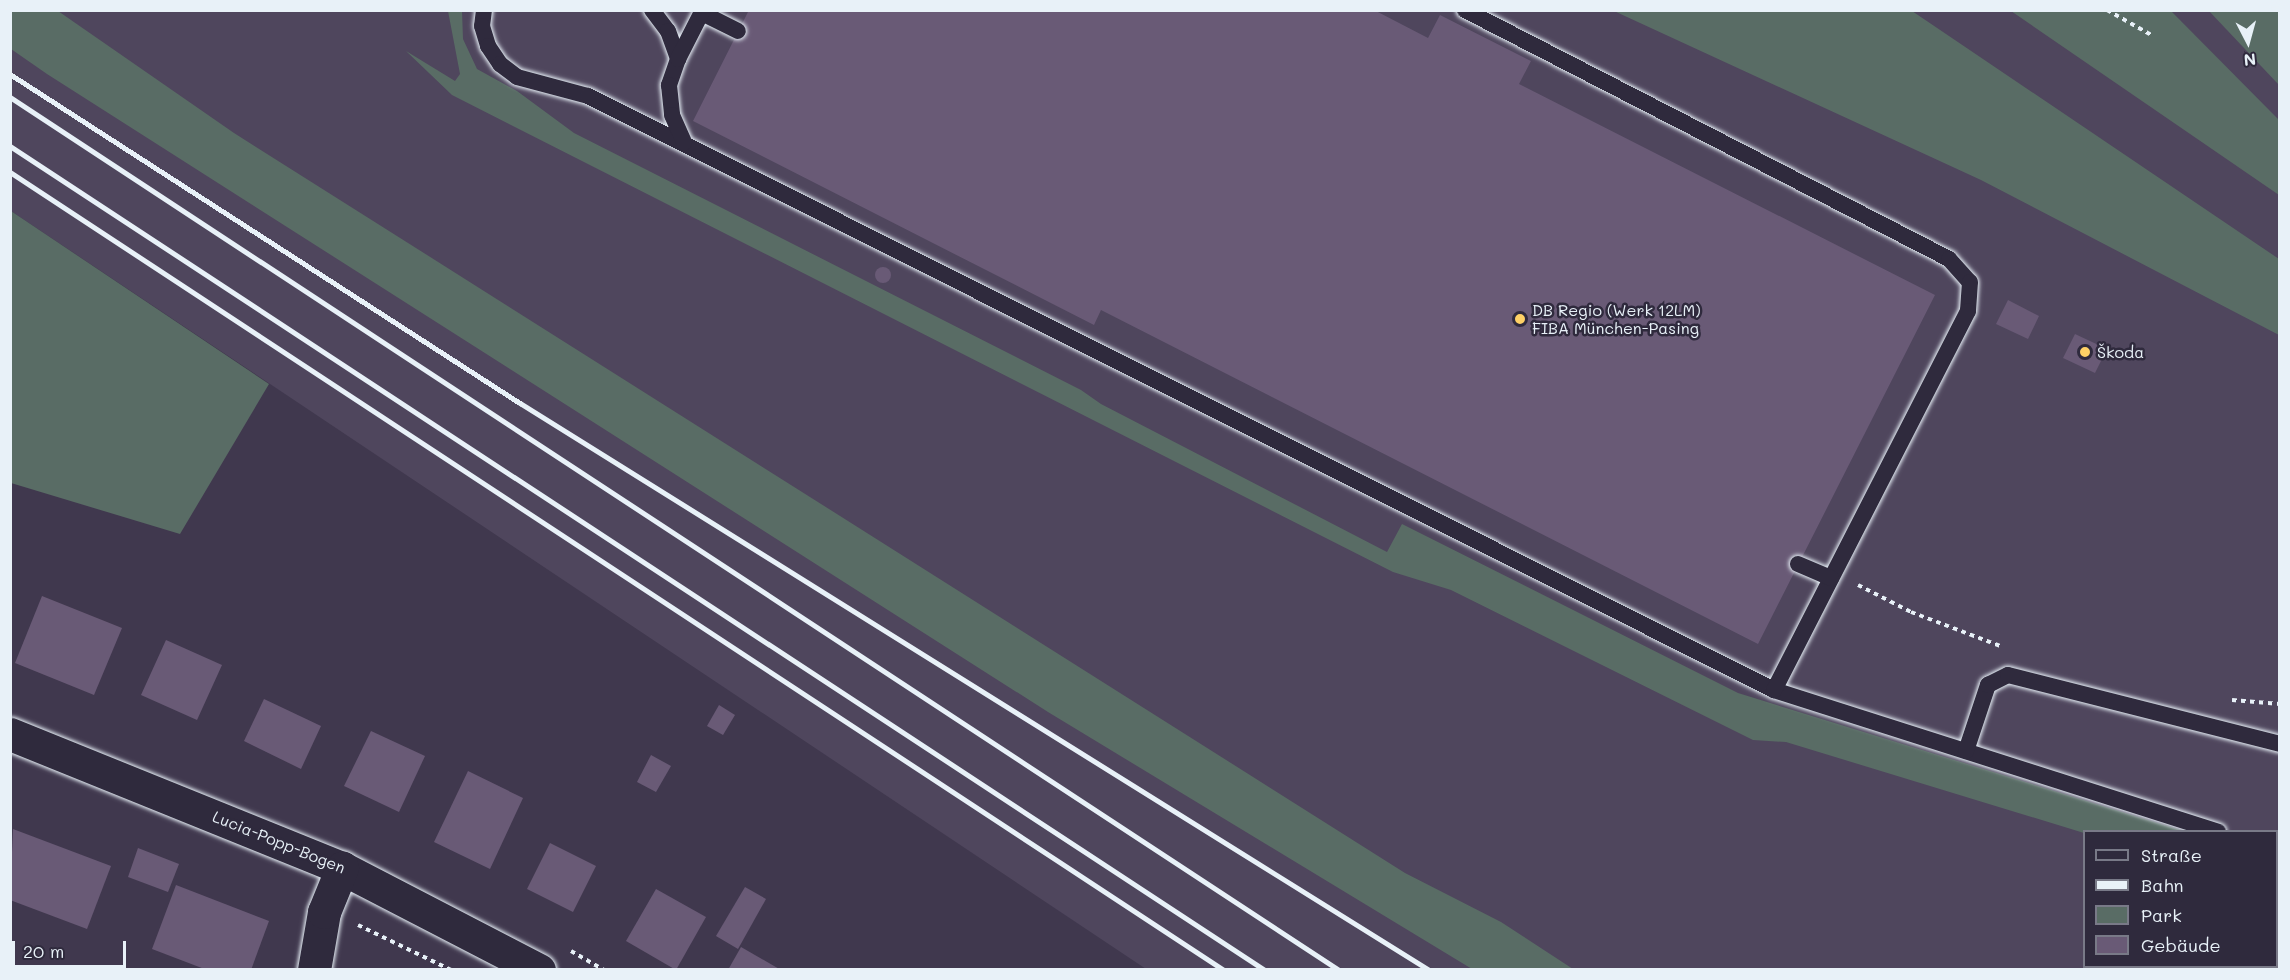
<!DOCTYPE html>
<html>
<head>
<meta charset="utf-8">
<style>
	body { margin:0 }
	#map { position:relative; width:2290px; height:980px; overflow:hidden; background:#40384e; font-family:Mali,sans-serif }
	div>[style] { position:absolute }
	.built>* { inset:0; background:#4f465d }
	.green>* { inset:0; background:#596c65 }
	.building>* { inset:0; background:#695a76 }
	.round { border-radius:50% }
	.path>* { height:4px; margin-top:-2px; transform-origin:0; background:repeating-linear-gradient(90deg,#e8f1f8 0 4.5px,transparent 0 9px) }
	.roads { filter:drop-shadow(0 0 2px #e8f1f8) drop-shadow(0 0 2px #e8f1f8) }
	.service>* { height:16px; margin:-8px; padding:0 8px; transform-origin:8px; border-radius:8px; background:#2f2a3d }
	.minor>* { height:33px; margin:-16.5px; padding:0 16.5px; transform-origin:16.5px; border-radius:16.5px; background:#2f2a3d }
	.rail>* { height:4.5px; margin:-2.25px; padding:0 2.25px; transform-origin:2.25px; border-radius:2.25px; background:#e8f1f8 }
	.dots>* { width:16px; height:16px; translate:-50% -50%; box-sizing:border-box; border:3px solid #2f2a3d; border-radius:50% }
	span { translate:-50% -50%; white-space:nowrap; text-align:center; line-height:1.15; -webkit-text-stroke:5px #2f2a3d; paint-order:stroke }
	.poi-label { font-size:16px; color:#e8f1f8 }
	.left { translate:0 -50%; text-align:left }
	.street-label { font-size:16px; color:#e8f1f8 }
	.frame { position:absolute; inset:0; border:12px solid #e8f1f8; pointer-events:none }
	.legend { position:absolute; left:2083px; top:830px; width:195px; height:138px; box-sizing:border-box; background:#2f2a3d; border:2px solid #797a88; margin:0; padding:8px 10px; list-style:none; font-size:18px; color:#e8f1f8 }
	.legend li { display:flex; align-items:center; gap:12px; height:30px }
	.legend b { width:30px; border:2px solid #797a88 }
	.north { position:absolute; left:2218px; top:12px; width:60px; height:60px; -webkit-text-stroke:4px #2f2a3d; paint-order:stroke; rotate:174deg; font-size:16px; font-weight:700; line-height:24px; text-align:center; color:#e8f1f8 }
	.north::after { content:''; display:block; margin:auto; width:21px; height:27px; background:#e8f1f8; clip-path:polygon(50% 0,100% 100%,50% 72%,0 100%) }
	.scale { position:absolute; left:12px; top:941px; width:114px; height:27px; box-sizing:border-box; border:3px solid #e8f1f8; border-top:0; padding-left:8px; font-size:18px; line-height:21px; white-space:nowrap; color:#e8f1f8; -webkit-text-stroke:4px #2f2a3d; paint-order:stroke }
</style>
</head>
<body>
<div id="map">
	<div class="built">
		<div style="clip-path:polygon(evenodd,10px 11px,2279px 11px,2279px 969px,1146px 969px,11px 211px,10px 11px,2084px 832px,2276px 832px,2276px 966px,2084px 966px,2084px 832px)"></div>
	</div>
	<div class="green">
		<div style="clip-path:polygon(10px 11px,58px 11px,234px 133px,1405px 873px,1501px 922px,1573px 969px,1472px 969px,1048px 712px,47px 74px,11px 49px)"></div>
		<div style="clip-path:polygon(448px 11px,462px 11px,463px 39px,477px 69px,517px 91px,574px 133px,1081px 390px,1101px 404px,1387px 552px,1402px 524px,1738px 693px,2184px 831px,2084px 833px,1786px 742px,1753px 740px,1451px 590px,1393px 572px,452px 95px,406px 51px,455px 81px,460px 74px)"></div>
		<div style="clip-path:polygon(1614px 11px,1912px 11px,2279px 259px,2279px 335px,1981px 180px)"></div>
		<div style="clip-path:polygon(2011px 11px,2171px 11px,2279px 120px,2279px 195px)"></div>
		<div style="clip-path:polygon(2209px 11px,2279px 11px,2279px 85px)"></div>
		<div style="clip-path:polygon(11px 211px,269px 384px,180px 534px,11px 483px)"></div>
	</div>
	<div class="building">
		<div style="clip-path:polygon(749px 10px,1374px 10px,1428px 38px,1440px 15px,1531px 61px,1519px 84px,1935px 295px,1758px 644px,1101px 310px,1094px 325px,693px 121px)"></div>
		<div class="round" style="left:875px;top:267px;width:16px;height:16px"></div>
		<div style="clip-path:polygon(2008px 300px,2039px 316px,2028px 339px,1996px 324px)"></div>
		<div style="clip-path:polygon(2075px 334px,2107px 349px,2095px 373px,2063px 358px)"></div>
		<div style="clip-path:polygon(42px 596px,122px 628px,94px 695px,15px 663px)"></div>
		<div style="clip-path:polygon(166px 640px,222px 665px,197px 720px,141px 695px)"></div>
		<div style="clip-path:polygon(264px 699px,321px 726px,301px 769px,244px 741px)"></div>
		<div style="clip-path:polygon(719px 705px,735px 715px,723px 735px,707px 726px)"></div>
		<div style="clip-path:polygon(371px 731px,425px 756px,399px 812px,344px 786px)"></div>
		<div style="clip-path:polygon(651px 755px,671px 766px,656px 792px,637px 782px)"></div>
		<div style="clip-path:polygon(468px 771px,523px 798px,490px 869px,434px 842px)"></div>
		<div style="clip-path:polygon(13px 829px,111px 866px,87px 929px,10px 900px)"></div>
		<div style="clip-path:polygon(550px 843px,596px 866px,573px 912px,527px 889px)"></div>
		<div style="clip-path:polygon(138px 848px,179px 864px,168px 892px,128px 877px)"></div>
		<div style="clip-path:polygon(176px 885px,269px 921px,251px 970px,207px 970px,152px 949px)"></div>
		<div style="clip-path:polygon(745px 887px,766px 899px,738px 949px,716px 936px)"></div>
		<div style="clip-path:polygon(656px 889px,706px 917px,676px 970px,626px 941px)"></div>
		<div style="clip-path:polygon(741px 947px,781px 970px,728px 970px)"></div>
	</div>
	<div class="path">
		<div style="left:2107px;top:10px;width:53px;rotate:29.5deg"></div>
		<div style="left:1858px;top:585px;width:59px;rotate:27deg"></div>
		<div style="left:1911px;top:612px;width:98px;rotate:20.8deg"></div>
		<div style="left:2232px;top:700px;width:48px;rotate:4.8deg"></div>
		<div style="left:358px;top:925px;width:103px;rotate:25.8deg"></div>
		<div style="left:571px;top:951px;width:38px;rotate:30deg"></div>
	</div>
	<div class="roads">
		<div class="service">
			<div style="left:484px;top:10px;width:16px;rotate:97deg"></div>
			<div style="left:482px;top:26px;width:21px;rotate:73deg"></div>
			<div style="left:488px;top:46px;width:22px;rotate:56deg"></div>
			<div style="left:500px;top:64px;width:21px;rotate:37deg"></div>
			<div style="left:517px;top:77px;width:73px;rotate:15deg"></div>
			<div style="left:588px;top:96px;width:1326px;rotate:26.6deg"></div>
			<div style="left:1774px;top:690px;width:466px;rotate:17.7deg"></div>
			<div style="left:652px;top:10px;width:26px;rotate:53deg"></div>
			<div style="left:668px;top:31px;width:30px;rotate:70deg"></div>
			<div style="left:678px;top:59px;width:28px;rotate:109deg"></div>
			<div style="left:669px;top:85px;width:30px;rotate:84deg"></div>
			<div style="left:672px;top:115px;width:30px;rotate:66deg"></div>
			<div style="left:1465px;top:10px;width:544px;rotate:27.22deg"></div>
			<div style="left:1949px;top:259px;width:31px;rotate:48deg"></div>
			<div style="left:1970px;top:282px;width:29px;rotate:94deg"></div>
			<div style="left:1968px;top:311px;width:426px;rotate:117.1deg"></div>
			<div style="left:702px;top:13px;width:40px;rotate:26.6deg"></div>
			<div style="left:678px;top:59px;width:55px;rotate:-63deg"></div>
			<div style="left:1798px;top:564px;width:36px;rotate:23deg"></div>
			<div style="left:1966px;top:751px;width:70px;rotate:-71.6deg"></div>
			<div style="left:1988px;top:685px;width:22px;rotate:-27deg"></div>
			<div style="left:2008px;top:675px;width:281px;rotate:14.2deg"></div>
			<div style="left:2276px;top:850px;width:4px;rotate:14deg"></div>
		</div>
		<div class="minor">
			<div style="left:10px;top:734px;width:358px;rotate:22deg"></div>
			<div style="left:342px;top:868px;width:222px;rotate:27.4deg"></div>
			<div style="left:314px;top:970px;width:59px;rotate:-80.2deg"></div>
			<div style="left:324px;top:912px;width:48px;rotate:-67.8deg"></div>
		</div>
	</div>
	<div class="rail">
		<div style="left:10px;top:74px;width:607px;rotate:32.83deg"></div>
		<div style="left:520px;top:403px;width:1071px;rotate:31.95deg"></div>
		<div style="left:10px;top:97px;width:1590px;rotate:33.3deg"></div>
		<div style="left:10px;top:146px;width:1501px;rotate:33.29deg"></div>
		<div style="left:10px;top:172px;width:1453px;rotate:33.32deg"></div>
	</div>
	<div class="dots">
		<div style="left:1520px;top:319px;background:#ffd166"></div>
		<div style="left:2085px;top:352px;background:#ffd166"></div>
	</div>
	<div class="poi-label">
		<span class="left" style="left:1532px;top:319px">DB Regio (Werk 12LM)<br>FIBA München-Pasing</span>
		<span class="left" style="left:2097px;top:352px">Škoda</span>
	</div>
	<div class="street-label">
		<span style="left:279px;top:842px;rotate:22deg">Lucia-Popp-Bogen</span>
	</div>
	<div class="frame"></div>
	<ul class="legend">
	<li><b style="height:8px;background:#2f2a3d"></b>Straße</li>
	<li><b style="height:8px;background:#e8f1f8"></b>Bahn</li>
	<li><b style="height:16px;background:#596c65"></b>Park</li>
	<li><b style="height:16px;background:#695a76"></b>Gebäude</li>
	</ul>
	<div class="north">N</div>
	<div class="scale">20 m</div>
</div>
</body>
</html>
